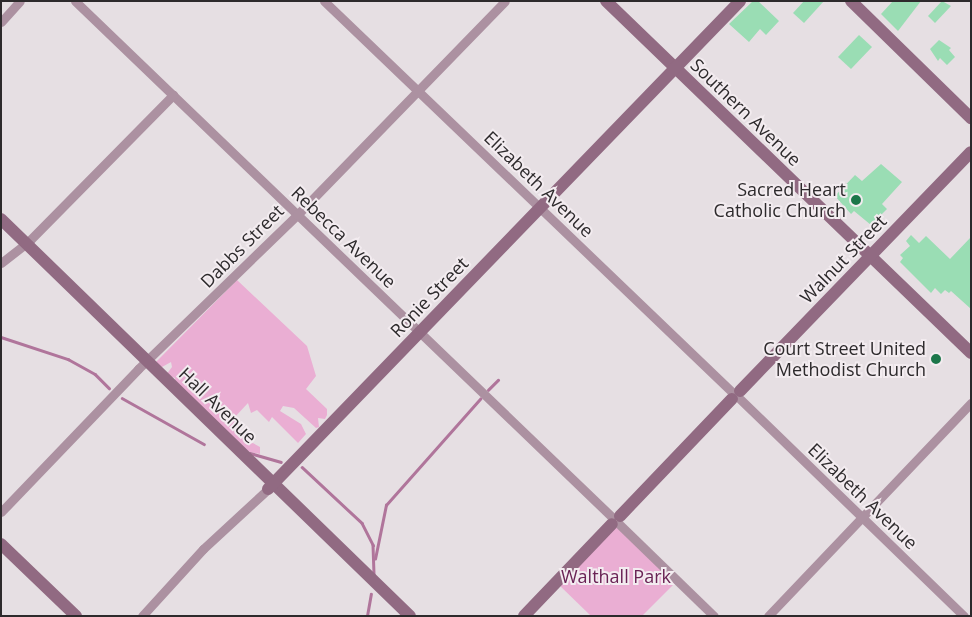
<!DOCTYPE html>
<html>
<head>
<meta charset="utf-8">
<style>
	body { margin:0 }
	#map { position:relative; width:972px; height:617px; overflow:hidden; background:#e6dfe3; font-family:"Open Sans",sans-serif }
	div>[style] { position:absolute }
	.green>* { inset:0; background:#eaaed3 }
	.stream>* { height:2.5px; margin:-1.25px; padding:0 1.25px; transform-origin:1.25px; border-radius:1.25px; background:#b0759b }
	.building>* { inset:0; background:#9addb4 }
	.street>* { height:9px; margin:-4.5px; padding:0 4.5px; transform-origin:4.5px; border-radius:4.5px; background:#ac91a1 }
	.secondary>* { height:12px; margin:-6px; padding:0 6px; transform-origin:6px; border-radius:6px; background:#916a82 }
	.dots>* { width:14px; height:14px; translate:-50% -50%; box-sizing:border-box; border:2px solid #f3ecf0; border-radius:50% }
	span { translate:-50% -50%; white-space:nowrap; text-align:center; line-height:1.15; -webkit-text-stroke:4px #f3ecf0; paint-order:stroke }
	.street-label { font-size:18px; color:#2d2a2c }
	.poi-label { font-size:18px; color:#2d2a2c }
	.right { translate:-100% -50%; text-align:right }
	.park-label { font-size:18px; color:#6a2355 }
	.frame { position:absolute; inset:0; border:2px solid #2d2a2c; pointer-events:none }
</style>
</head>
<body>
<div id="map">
	<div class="green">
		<div style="clip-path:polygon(237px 280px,307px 346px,316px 376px,306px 389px,327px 409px,327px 415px,325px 419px,318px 418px,319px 427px,316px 428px,294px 408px,283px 406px,280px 411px,301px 424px,306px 434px,298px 443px,272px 417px,269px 422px,257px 410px,251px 413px,248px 403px,233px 419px,244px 438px,260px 447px,260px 454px,241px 450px,175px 384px,175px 378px,166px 375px,172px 367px,171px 362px,162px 367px,155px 363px)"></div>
		<div style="clip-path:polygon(616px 526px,677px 581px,642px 616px,591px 616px,556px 582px)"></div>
	</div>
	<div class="stream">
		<div style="left:1px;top:337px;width:71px;rotate:18.2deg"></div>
		<div style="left:68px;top:359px;width:31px;rotate:29deg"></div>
		<div style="left:95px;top:374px;width:20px;rotate:45deg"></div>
		<div style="left:488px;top:390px;width:14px;rotate:-45deg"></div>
		<div style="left:122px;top:398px;width:94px;rotate:29.3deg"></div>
		<div style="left:250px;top:453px;width:32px;rotate:16deg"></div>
		<div style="left:302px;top:467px;width:82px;rotate:43deg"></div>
		<div style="left:362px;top:523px;width:25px;rotate:63deg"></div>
		<div style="left:373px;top:545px;width:31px;rotate:88deg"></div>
		<div style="left:375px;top:559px;width:55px;rotate:-78.5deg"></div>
		<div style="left:386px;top:505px;width:142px;rotate:-48.4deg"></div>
		<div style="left:367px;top:616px;width:22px;rotate:-80deg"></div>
	</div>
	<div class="building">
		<div style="clip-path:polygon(753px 1px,758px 1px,779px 21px,766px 35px,760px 29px,749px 42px,729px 24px)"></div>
		<div style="clip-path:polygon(804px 1px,824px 1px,804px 23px,793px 13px)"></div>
		<div style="clip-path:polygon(893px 1px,921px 1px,898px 31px,881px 14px)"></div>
		<div style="clip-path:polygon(942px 1px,951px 6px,935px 23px,928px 16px)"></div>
		<div style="clip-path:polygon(859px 35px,872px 47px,851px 69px,838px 57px)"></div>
		<div style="clip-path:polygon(939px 40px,951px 48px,949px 50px,955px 57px,947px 65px,940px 58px,938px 61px,930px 49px)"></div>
		<div style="clip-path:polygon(881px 164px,902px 182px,882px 204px,887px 209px,871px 225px,854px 211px,851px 214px,835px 196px,855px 175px,862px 181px)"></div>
		<div style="clip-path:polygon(911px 235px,919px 243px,926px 236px,950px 259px,971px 237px,971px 309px,951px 291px,949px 293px,945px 290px,941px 294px,935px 288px,931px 293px,900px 262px,903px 258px,900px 255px,910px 246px,906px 241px)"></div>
	</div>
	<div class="street">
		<div style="left:75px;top:1px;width:745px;rotate:43.86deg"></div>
		<div style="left:324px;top:1px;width:564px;rotate:43.78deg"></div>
		<div style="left:1px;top:22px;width:28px;rotate:-48deg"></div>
		<div style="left:1px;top:263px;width:37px;rotate:-38deg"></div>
		<div style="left:30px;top:240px;width:204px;rotate:-45.4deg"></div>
		<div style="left:740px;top:399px;width:312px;rotate:44.1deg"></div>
		<div style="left:1px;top:512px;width:198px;rotate:-46.2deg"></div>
		<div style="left:138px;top:369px;width:221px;rotate:-44.1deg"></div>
		<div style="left:297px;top:215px;width:298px;rotate:-45.8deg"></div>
		<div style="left:619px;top:524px;width:132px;rotate:44.1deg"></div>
		<div style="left:142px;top:616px;width:91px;rotate:-47.7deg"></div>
		<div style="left:203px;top:549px;width:88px;rotate:-42.7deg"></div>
		<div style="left:768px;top:616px;width:294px;rotate:-46.4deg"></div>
	</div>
	<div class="secondary">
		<div style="left:606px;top:1px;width:507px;rotate:43.96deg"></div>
		<div style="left:851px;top:1px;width:168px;rotate:44.3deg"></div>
		<div style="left:1px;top:219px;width:570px;rotate:44.15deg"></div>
		<div style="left:740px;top:391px;width:332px;rotate:-46deg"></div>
		<div style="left:268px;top:489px;width:679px;rotate:-45.95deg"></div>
		<div style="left:620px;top:516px;width:162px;rotate:-46.3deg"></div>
		<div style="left:1px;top:544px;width:104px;rotate:43.8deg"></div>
		<div style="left:524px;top:616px;width:127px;rotate:-46.3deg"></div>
	</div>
	<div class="dots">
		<div style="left:856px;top:200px;background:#1c764a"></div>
		<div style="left:936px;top:359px;background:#1c764a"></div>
	</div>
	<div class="street-label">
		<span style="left:746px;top:112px;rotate:44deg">Southern Avenue</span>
		<span style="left:539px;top:184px;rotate:44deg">Elizabeth Avenue</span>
		<span style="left:344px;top:237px;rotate:44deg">Rebecca Avenue</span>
		<span style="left:242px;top:246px;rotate:-45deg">Dabbs Street</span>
		<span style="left:843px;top:259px;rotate:-46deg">Walnut Street</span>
		<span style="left:429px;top:297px;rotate:-46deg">Ronie Street</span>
		<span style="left:218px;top:405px;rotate:44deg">Hall Avenue</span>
		<span style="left:863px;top:496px;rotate:44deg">Elizabeth Avenue</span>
	</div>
	<div class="poi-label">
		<span class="right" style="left:846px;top:200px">Sacred Heart<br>Catholic Church</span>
		<span class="right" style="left:926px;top:359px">Court Street United<br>Methodist Church</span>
	</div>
	<div class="park-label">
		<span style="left:616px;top:576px">Walthall Park</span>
	</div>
	<div class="frame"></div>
</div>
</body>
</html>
